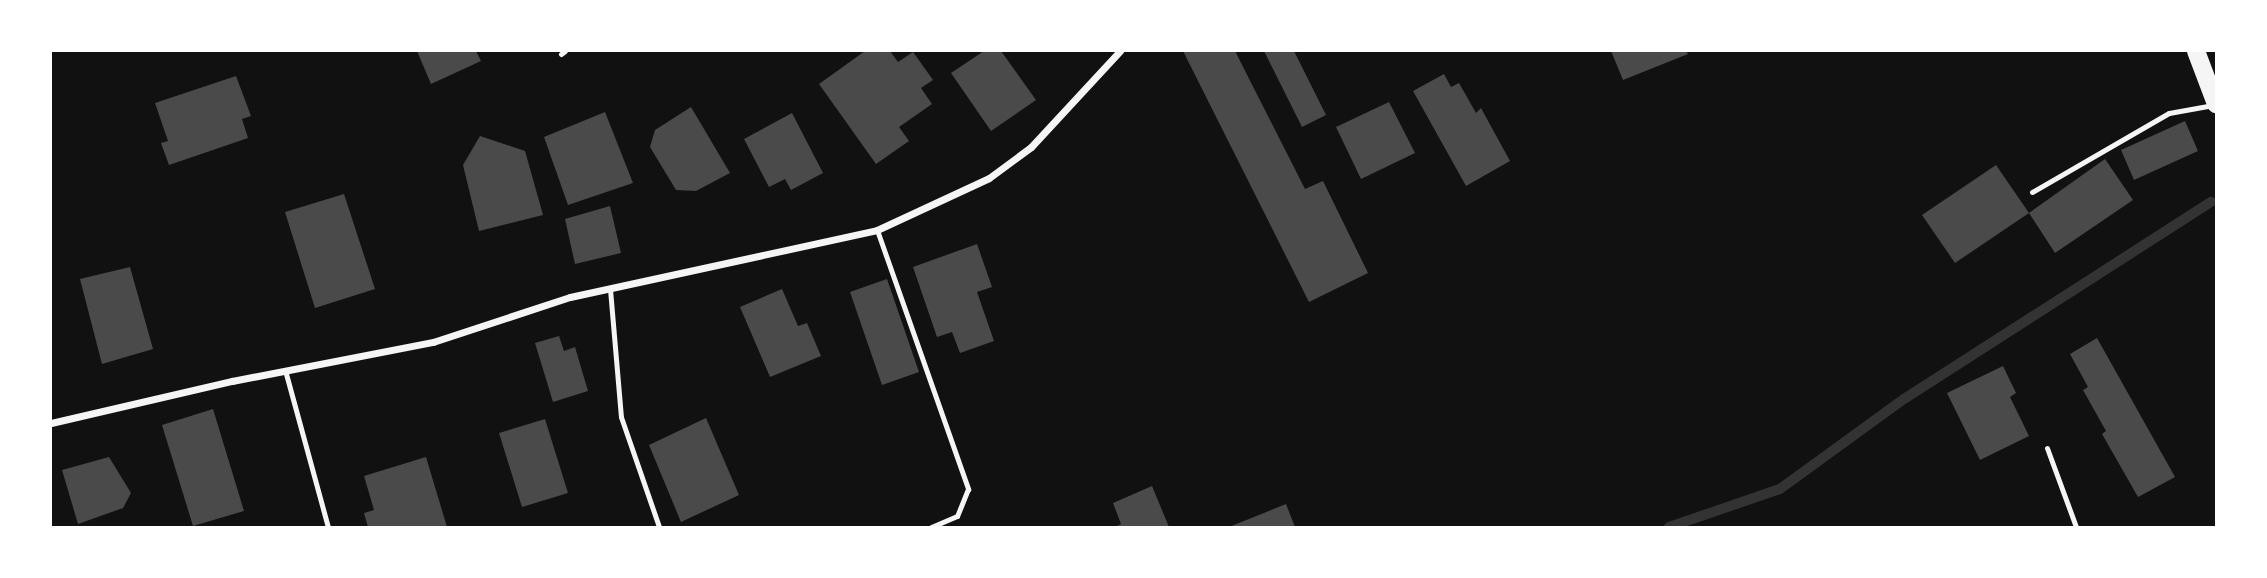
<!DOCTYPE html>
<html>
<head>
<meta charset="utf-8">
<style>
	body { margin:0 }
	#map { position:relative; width:2267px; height:578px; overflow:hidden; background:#111; font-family:Raleway,sans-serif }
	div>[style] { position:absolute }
	.stream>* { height:10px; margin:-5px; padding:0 5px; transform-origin:5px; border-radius:5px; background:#333 }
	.building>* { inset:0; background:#4a4a4a }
	.service>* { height:5px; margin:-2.5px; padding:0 2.5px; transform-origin:2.5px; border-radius:2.5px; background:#f5f5f5 }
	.minor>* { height:7px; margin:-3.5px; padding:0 3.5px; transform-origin:3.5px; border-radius:3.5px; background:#f5f5f5 }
	.primary>* { height:18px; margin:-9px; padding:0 9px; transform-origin:9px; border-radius:9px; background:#f5f5f5 }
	span { translate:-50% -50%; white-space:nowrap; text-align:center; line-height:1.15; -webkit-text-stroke:5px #fff; paint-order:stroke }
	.frame { position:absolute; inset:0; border:52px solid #fff; pointer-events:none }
</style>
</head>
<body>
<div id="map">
	<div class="stream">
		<div style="left:1669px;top:527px;width:117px;rotate:-18.9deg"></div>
		<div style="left:1780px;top:489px;width:153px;rotate:-36deg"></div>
		<div style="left:1904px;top:399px;width:365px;rotate:-32.7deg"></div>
	</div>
	<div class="building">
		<div style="clip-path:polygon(417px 51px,476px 51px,481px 61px,431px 84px)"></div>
		<div style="clip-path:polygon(865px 51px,890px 51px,898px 62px,913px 52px,933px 80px,921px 88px,932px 104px,899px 127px,909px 141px,876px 164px,819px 84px)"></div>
		<div style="clip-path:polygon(984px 51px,1001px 51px,1036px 100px,991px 131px,951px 73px)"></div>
		<div style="clip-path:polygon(1183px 51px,1235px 51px,1305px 189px,1323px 181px,1368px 273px,1309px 302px)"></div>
		<div style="clip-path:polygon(1264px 51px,1294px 51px,1326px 115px,1302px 127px)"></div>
		<div style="clip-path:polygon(1611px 51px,1686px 51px,1688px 54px,1623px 80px)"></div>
		<div style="clip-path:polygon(1444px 74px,1451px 87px,1459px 83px,1476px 113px,1481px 108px,1510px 161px,1466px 186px,1413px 91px)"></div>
		<div style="clip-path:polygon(236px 76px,251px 116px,242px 119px,248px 138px,169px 165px,161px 143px,168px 141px,155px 103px)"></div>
		<div style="clip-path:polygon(1389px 102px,1415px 153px,1361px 179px,1336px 127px)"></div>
		<div style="clip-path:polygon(691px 107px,730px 173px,696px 191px,676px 190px,650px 147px,655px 130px)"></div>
		<div style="clip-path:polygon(605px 112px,633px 183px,568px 205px,544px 137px)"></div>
		<div style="clip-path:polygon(792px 113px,823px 173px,791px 190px,785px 179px,769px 187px,744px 139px)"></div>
		<div style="clip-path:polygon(2185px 121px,2198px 151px,2134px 180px,2121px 150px)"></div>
		<div style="clip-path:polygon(480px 136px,525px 151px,543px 215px,479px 231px,463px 165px)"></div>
		<div style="clip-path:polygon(2105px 159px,2133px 200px,2055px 253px,2029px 213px)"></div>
		<div style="clip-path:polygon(1996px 165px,2029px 213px,1955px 263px,1922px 215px)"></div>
		<div style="clip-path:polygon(344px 194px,375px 289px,315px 308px,285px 212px)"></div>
		<div style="clip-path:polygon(610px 206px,621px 253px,575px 264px,565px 219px)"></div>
		<div style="clip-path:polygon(977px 244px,992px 287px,977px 292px,994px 341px,960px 353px,952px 332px,937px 337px,913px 267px)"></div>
		<div style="clip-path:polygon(130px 267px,153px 349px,102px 364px,80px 279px)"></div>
		<div style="clip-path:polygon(887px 279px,919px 372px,882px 385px,850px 292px)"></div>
		<div style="clip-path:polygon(782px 289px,798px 326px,807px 323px,821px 356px,770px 377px,740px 307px)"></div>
		<div style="clip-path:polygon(559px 336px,564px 351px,575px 347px,588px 391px,553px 402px,535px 343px)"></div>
		<div style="clip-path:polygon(2097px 338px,2175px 477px,2138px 497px,2102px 434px,2106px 431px,2083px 390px,2088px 387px,2070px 354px)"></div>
		<div style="clip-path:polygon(2003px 366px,2016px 393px,2010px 397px,2029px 436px,1980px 460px,1947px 393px)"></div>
		<div style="clip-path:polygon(213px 409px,244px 511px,193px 526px,162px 425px)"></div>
		<div style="clip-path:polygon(706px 418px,739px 495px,681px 522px,649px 445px)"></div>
		<div style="clip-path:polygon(545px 419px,568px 493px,522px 507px,499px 433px)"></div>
		<div style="clip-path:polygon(109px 457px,131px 493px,123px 508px,78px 524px,62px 470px)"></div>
		<div style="clip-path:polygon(426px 457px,447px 527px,368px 527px,364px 513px,374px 510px,364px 476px)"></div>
		<div style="clip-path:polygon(1152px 486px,1169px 527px,1115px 527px,1121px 524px,1113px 503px)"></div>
		<div style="clip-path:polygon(1286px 504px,1295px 527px,1229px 527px)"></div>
	</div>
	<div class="service">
		<div style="left:561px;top:54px;width:5px;rotate:-37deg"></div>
		<div style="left:2032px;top:192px;width:158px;rotate:-30deg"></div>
		<div style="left:2169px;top:113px;width:45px;rotate:-10.3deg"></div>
		<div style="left:877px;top:230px;width:275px;rotate:70.6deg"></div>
		<div style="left:968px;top:489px;width:29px;rotate:112deg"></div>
		<div style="left:957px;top:516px;width:28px;rotate:157deg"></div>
		<div style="left:610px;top:289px;width:128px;rotate:85.1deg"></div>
		<div style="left:621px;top:417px;width:116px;rotate:70.9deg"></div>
		<div style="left:285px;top:370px;width:163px;rotate:74.7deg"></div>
		<div style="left:2047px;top:448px;width:84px;rotate:69.8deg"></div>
	</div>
	<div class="minor">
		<div style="left:51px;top:423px;width:186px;rotate:-13.1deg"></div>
		<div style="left:232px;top:381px;width:205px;rotate:-11deg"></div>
		<div style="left:433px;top:342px;width:144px;rotate:-18.2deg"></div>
		<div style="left:570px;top:297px;width:314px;rotate:-12.3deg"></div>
		<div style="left:877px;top:230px;width:123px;rotate:-24.9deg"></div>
		<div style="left:989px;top:178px;width:52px;rotate:-36.4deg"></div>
		<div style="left:1031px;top:147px;width:131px;rotate:-47.2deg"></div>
	</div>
	<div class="primary">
		<div style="left:2196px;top:51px;width:57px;rotate:69.3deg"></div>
	</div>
	<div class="frame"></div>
</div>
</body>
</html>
